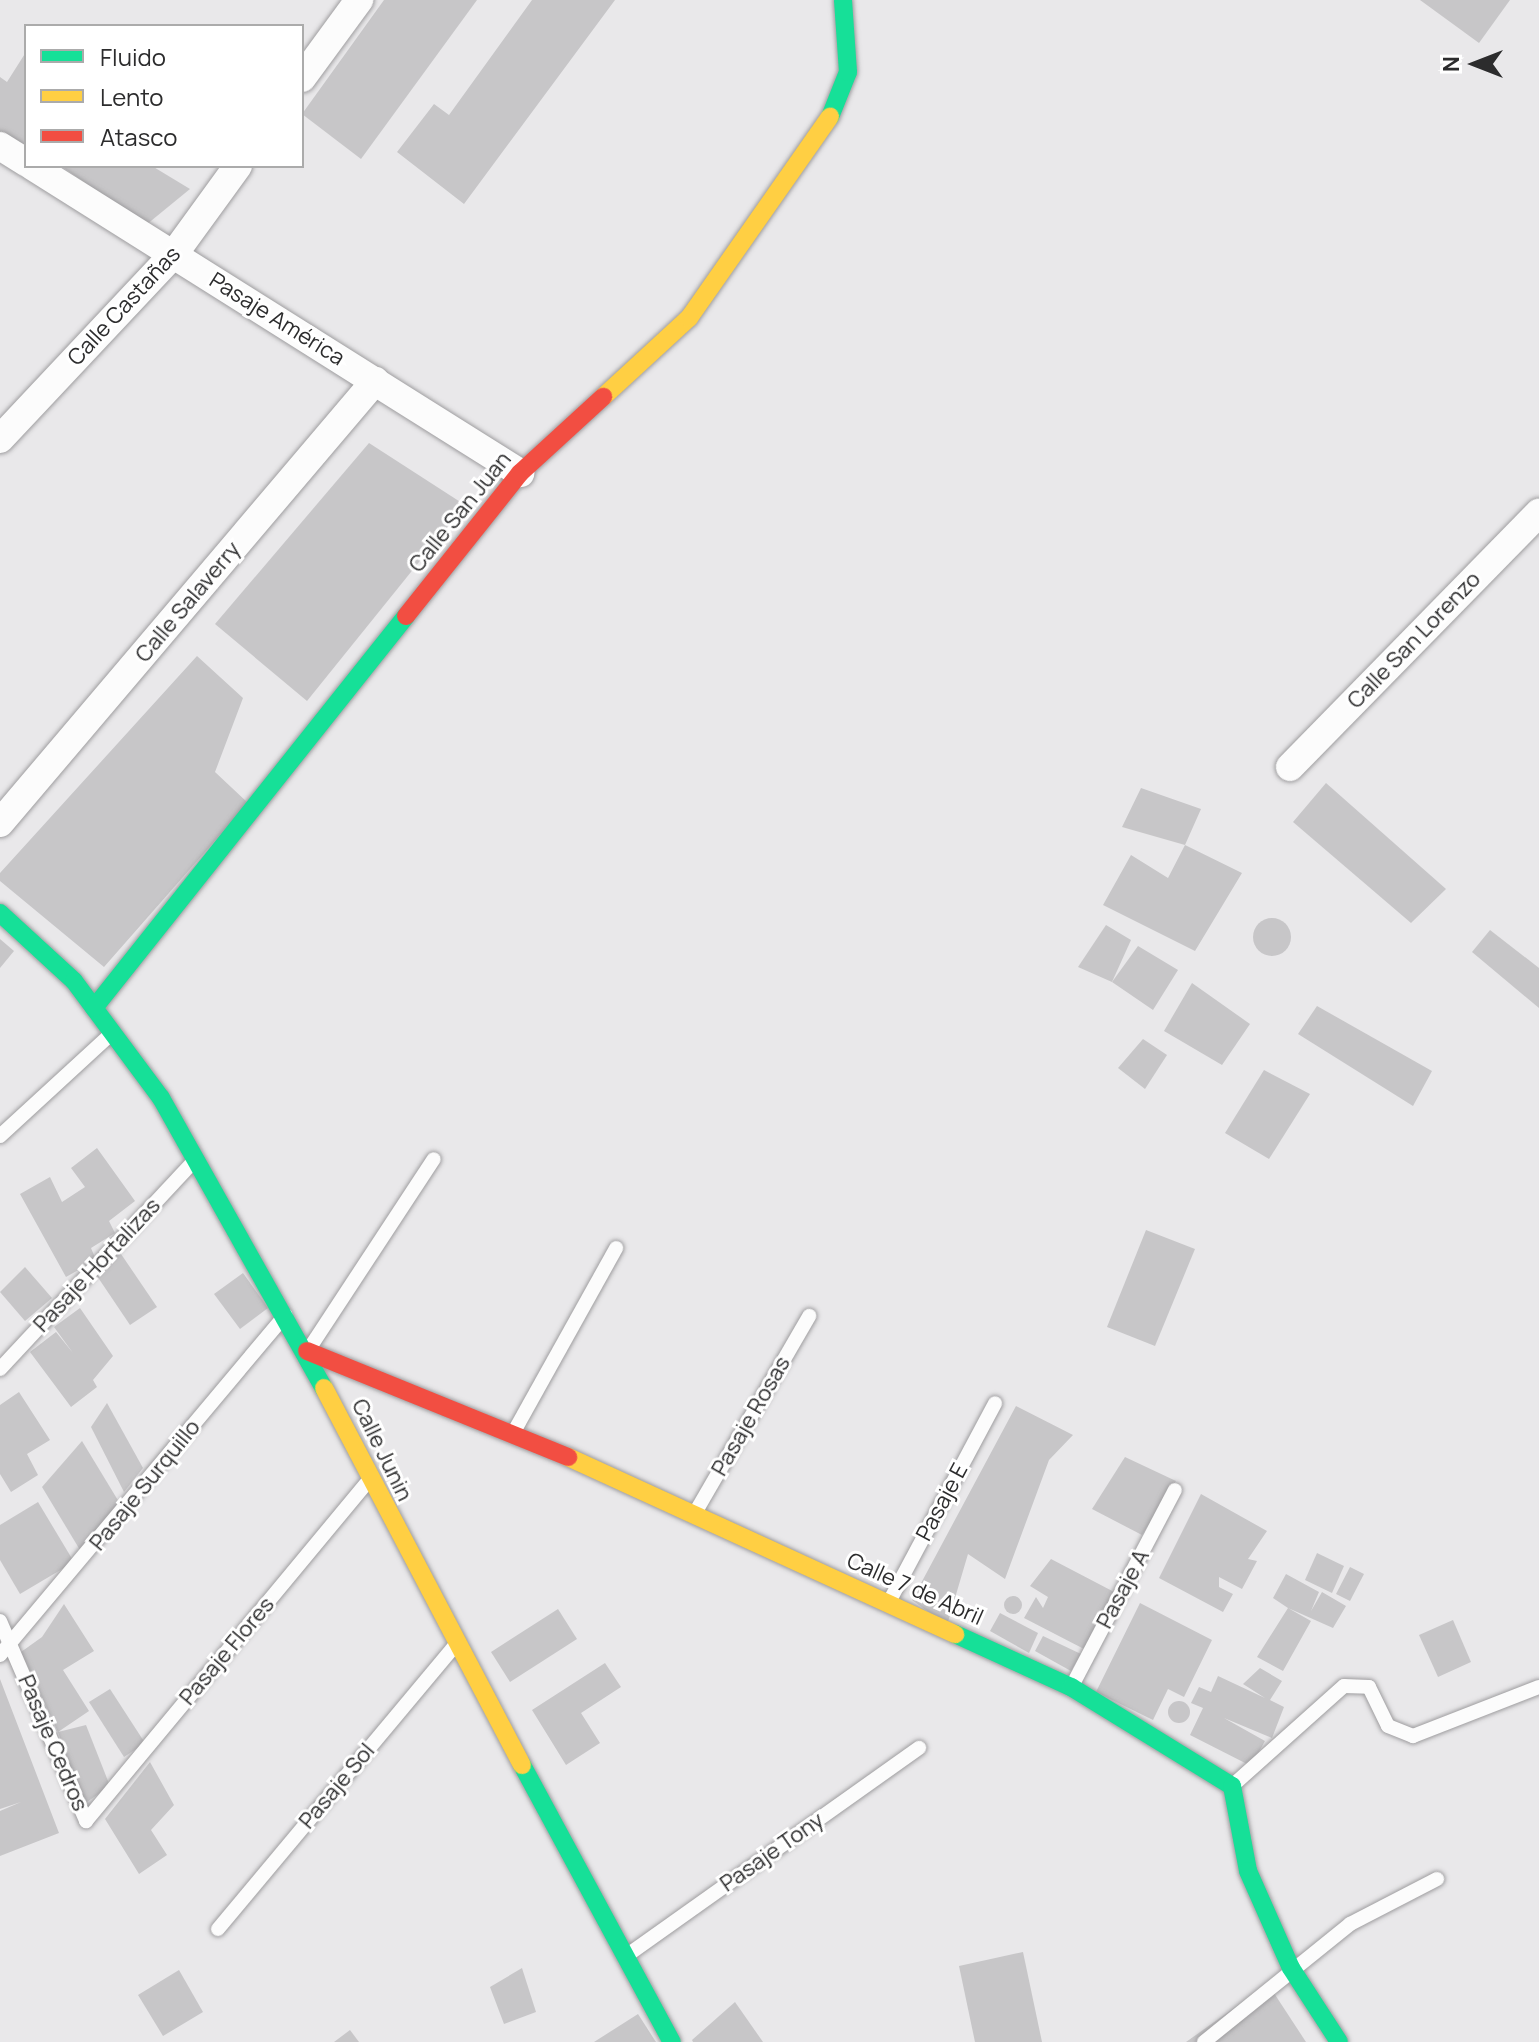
<!DOCTYPE html>
<html>
<head>
<meta charset="utf-8">
<style>
	body { margin:0 }
	#map { position:relative; width:1539px; height:2042px; overflow:hidden; background:#e9e8ea; font-family:Manrope,sans-serif }
	div>[style] { position:absolute }
	.building>* { inset:0; background:#c7c6c8 }
	.round { border-radius:50% }
	.roads { filter:drop-shadow(0 0 2px #9e9d9f) drop-shadow(0 0 2px #9e9d9f) }
	.lane>* { height:14px; margin:-7px; padding:0 7px; transform-origin:7px; border-radius:7px; background:#fcfcfc }
	.street>* { height:28px; margin:-14px; padding:0 14px; transform-origin:14px; border-radius:14px; background:#fcfcfc }
	.fast>* { height:18px; margin:-9px; padding:0 9px; transform-origin:9px; border-radius:9px; background:#16e098 }
	.slow>* { height:18px; margin:-9px; padding:0 9px; transform-origin:9px; border-radius:9px; background:#ffcf43 }
	.jam>* { height:18px; margin:-9px; padding:0 9px; transform-origin:9px; border-radius:9px; background:#f24e42 }
	span { translate:-50% -50%; white-space:nowrap; text-align:center; line-height:1.15; -webkit-text-stroke:6px #fff; paint-order:stroke }
	.street-label { font-size:22px; color:#2c2c2d }
	.legend { position:absolute; left:24px; top:24px; width:280px; height:144px; box-sizing:border-box; background:#fff; border:2px solid #ababab; margin:0; padding:10px 14px; list-style:none; font-size:24px; color:#2c2c2d }
	.legend li { display:flex; align-items:center; gap:16px; height:40px }
	.legend b { width:40px; border:2px solid #ababab }
	.north { position:absolute; left:1435px; top:24px; width:80px; height:80px; -webkit-text-stroke:6px #fff; paint-order:stroke; rotate:270deg; font-size:22px; font-weight:700; line-height:32px; text-align:center; color:#2c2c2d }
	.north::after { content:''; display:block; margin:auto; width:28px; height:36px; background:#2c2c2d; clip-path:polygon(50% 0,100% 100%,50% 72%,0 100%) }
</style>
</head>
<body>
<div id="map">
	<div class="building">
		<div style="clip-path:polygon(384px 0,477px 0,361px 159px,302px 114px)"></div>
		<div style="clip-path:polygon(532px 0,615px 0,464px 204px,397px 152px,434px 104px,449px 115px)"></div>
		<div style="clip-path:polygon(1420px 0,1510px 0,1479px 43px)"></div>
		<div style="clip-path:polygon(26px 52px,26px 146px,0 132px,0 77px,7px 82px)"></div>
		<div style="clip-path:polygon(61px 166px,152px 166px,190px 189px,146px 225px)"></div>
		<div style="clip-path:polygon(369px 443px,465px 505px,307px 701px,215px 624px)"></div>
		<div style="clip-path:polygon(197px 656px,243px 698px,215px 772px,248px 803px,104px 967px,0 881px,0 873px)"></div>
		<div style="clip-path:polygon(1326px 783px,1446px 889px,1411px 923px,1293px 822px)"></div>
		<div style="clip-path:polygon(1141px 788px,1201px 809px,1185px 845px,1242px 873px,1195px 951px,1103px 905px,1131px 855px,1168px 878px,1185px 845px,1122px 827px)"></div>
		<div class="round" style="left:1253px;top:918px;width:38px;height:38px"></div>
		<div style="clip-path:polygon(1106px 925px,1131px 940px,1112px 982px,1078px 967px)"></div>
		<div style="clip-path:polygon(1490px 930px,1539px 968px,1539px 1008px,1472px 952px)"></div>
		<div style="clip-path:polygon(0 939px,14px 951px,0 968px)"></div>
		<div style="clip-path:polygon(1138px 946px,1178px 970px,1153px 1010px,1112px 982px)"></div>
		<div style="clip-path:polygon(1192px 983px,1250px 1024px,1222px 1065px,1164px 1031px)"></div>
		<div style="clip-path:polygon(1317px 1006px,1432px 1071px,1413px 1106px,1298px 1034px)"></div>
		<div style="clip-path:polygon(1143px 1039px,1167px 1055px,1145px 1089px,1118px 1068px)"></div>
		<div style="clip-path:polygon(1264px 1070px,1310px 1094px,1269px 1159px,1225px 1133px)"></div>
		<div style="clip-path:polygon(97px 1148px,135px 1201px,109px 1221px,115px 1233px,91px 1248px,96px 1260px,66px 1277px,20px 1194px,50px 1177px,62px 1202px,85px 1187px,71px 1168px)"></div>
		<div style="clip-path:polygon(1146px 1230px,1195px 1249px,1155px 1346px,1107px 1327px)"></div>
		<div style="clip-path:polygon(119px 1251px,157px 1307px,130px 1325px,97px 1276px)"></div>
		<div style="clip-path:polygon(25px 1267px,52px 1298px,25px 1321px,0 1292px)"></div>
		<div style="clip-path:polygon(243px 1273px,268px 1308px,240px 1329px,214px 1294px)"></div>
		<div style="clip-path:polygon(80px 1308px,113px 1356px,93px 1380px,97px 1387px,71px 1407px,30px 1352px,56px 1332px,73px 1353px,54px 1327px)"></div>
		<div style="clip-path:polygon(19px 1392px,50px 1440px,27px 1454px,38px 1475px,11px 1492px,0 1474px,0 1405px)"></div>
		<div style="clip-path:polygon(107px 1403px,143px 1468px,124px 1492px,91px 1427px)"></div>
		<div style="clip-path:polygon(1016px 1406px,1073px 1435px,1049px 1460px,1005px 1579px,968px 1554px,947px 1625px,912px 1600px)"></div>
		<div style="clip-path:polygon(82px 1441px,119px 1502px,80px 1550px,42px 1487px)"></div>
		<div style="clip-path:polygon(1125px 1457px,1176px 1481px,1142px 1535px,1092px 1509px)"></div>
		<div style="clip-path:polygon(1201px 1494px,1267px 1531px,1248px 1559px,1257px 1561px,1242px 1589px,1219px 1577px,1219px 1587px,1233px 1594px,1223px 1612px,1159px 1578px)"></div>
		<div style="clip-path:polygon(38px 1502px,74px 1562px,20px 1594px,0 1560px,0 1525px)"></div>
		<div style="clip-path:polygon(1317px 1553px,1344px 1566px,1332px 1593px,1305px 1580px)"></div>
		<div style="clip-path:polygon(1051px 1559px,1118px 1594px,1084px 1649px,1024px 1618px,1036px 1597px,1043px 1608px,1048px 1597px,1030px 1586px)"></div>
		<div style="clip-path:polygon(1350px 1567px,1364px 1574px,1350px 1601px,1336px 1594px)"></div>
		<div style="clip-path:polygon(1286px 1574px,1319px 1592px,1311px 1611px,1322px 1592px,1346px 1606px,1333px 1628px,1288px 1608px,1311px 1621px,1283px 1671px,1257px 1657px,1288px 1608px,1273px 1598px)"></div>
		<div class="round" style="left:1004px;top:1596px;width:18px;height:18px"></div>
		<div style="clip-path:polygon(1140px 1603px,1212px 1640px,1184px 1697px,1168px 1689px,1153px 1720px,1096px 1692px)"></div>
		<div style="clip-path:polygon(64px 1604px,94px 1651px,63px 1670px,89px 1711px,58px 1732px,21px 1652px,42px 1637px)"></div>
		<div style="clip-path:polygon(558px 1609px,577px 1639px,510px 1682px,491px 1652px)"></div>
		<div style="clip-path:polygon(1000px 1613px,1038px 1633px,1029px 1653px,990px 1631px)"></div>
		<div style="clip-path:polygon(1453px 1620px,1471px 1662px,1438px 1677px,1419px 1635px)"></div>
		<div style="clip-path:polygon(1043px 1636px,1081px 1654px,1071px 1671px,1035px 1651px)"></div>
		<div style="clip-path:polygon(605px 1663px,621px 1687px,581px 1713px,600px 1743px,566px 1765px,532px 1710px)"></div>
		<div style="clip-path:polygon(1260px 1668px,1282px 1681px,1270px 1700px,1284px 1707px,1272px 1738px,1224px 1718px,1265px 1741px,1251px 1766px,1190px 1735px,1203px 1708px,1191px 1703px,1199px 1687px,1211px 1692px,1218px 1676px,1265px 1698px,1243px 1684px)"></div>
		<div style="clip-path:polygon(0 1679px,59px 1833px,0 1856px,0 1811px,21px 1802px,0 1809px)"></div>
		<div style="clip-path:polygon(110px 1689px,145px 1743px,124px 1757px,89px 1702px)"></div>
		<div class="round" style="left:1168px;top:1701px;width:22px;height:22px"></div>
		<div style="clip-path:polygon(86px 1725px,110px 1786px,84px 1804px,58px 1732px)"></div>
		<div style="clip-path:polygon(150px 1762px,174px 1805px,151px 1830px,167px 1855px,139px 1874px,105px 1819px)"></div>
		<div style="clip-path:polygon(1023px 1952px,1042px 2042px,975px 2042px,959px 1966px)"></div>
		<div style="clip-path:polygon(522px 1968px,536px 2012px,504px 2024px,490px 1987px)"></div>
		<div style="clip-path:polygon(179px 1970px,203px 2012px,163px 2036px,138px 1995px)"></div>
		<div style="clip-path:polygon(1268px 1984px,1306px 2042px,1186px 2042px)"></div>
		<div style="clip-path:polygon(735px 2002px,763px 2042px,693px 2042px,692px 2040px)"></div>
		<div style="clip-path:polygon(638px 2014px,656px 2042px,594px 2042px)"></div>
		<div style="clip-path:polygon(350px 2030px,359px 2042px,334px 2042px)"></div>
	</div>
	<div class="roads">
		<div class="lane">
			<div style="left:0;top:1136px;width:151px;rotate:-42.6deg"></div>
			<div style="left:309px;top:1349px;width:227px;rotate:-56.7deg"></div>
			<div style="left:0;top:1369px;width:284px;rotate:-47deg"></div>
			<div style="left:516px;top:1428px;width:206px;rotate:-60.9deg"></div>
			<div style="left:695px;top:1513px;width:228px;rotate:-59.9deg"></div>
			<div style="left:890px;top:1600px;width:223px;rotate:-61.9deg"></div>
			<div style="left:0;top:1621px;width:218px;rotate:66.7deg"></div>
			<div style="left:86px;top:1821px;width:438px;rotate:-50.3deg"></div>
			<div style="left:0;top:1655px;width:444px;rotate:-50deg"></div>
			<div style="left:1073px;top:1684px;width:219px;rotate:-62.3deg"></div>
			<div style="left:1232px;top:1786px;width:150px;rotate:-41.8deg"></div>
			<div style="left:1344px;top:1686px;width:25px;rotate:2deg"></div>
			<div style="left:1369px;top:1687px;width:43px;rotate:64deg"></div>
			<div style="left:1388px;top:1726px;width:27px;rotate:22deg"></div>
			<div style="left:1413px;top:1736px;width:135px;rotate:-21.3deg"></div>
			<div style="left:218px;top:1929px;width:368px;rotate:-50.1deg"></div>
			<div style="left:629px;top:1954px;width:356px;rotate:-35.4deg"></div>
			<div style="left:1204px;top:2042px;width:188px;rotate:-38.9deg"></div>
			<div style="left:1350px;top:1924px;width:98px;rotate:-27.3deg"></div>
		</div>
		<div class="street">
			<div style="left:302px;top:78px;width:97px;rotate:-53.8deg"></div>
			<div style="left:0;top:146px;width:31px;rotate:32deg"></div>
			<div style="left:32px;top:166px;width:577px;rotate:32.17deg"></div>
			<div style="left:0;top:439px;width:254px;rotate:-46.8deg"></div>
			<div style="left:174px;top:254px;width:109px;rotate:-54deg"></div>
			<div style="left:1290px;top:767px;width:356px;rotate:-45.6deg"></div>
			<div style="left:0;top:823px;width:580px;rotate:-49.69deg"></div>
		</div>
		<div class="fast">
			<div style="left:830px;top:117px;width:48px;rotate:-68.2deg"></div>
			<div style="left:848px;top:72px;width:72px;rotate:-94deg"></div>
			<div style="left:0;top:913px;width:100px;rotate:42.6deg"></div>
			<div style="left:74px;top:981px;width:146px;rotate:53.4deg"></div>
			<div style="left:161px;top:1098px;width:333px;rotate:60.7deg"></div>
			<div style="left:94px;top:1008px;width:501px;rotate:-51.48deg"></div>
			<div style="left:955px;top:1634px;width:128px;rotate:24.6deg"></div>
			<div style="left:1071px;top:1687px;width:189px;rotate:31.6deg"></div>
			<div style="left:1232px;top:1786px;width:86px;rotate:79.3deg"></div>
			<div style="left:1248px;top:1871px;width:106px;rotate:66.1deg"></div>
			<div style="left:1291px;top:1968px;width:88px;rotate:57deg"></div>
			<div style="left:522px;top:1765px;width:315px;rotate:61.6deg"></div>
		</div>
		<div class="slow">
			<div style="left:603px;top:397px;width:117px;rotate:-42.6deg"></div>
			<div style="left:689px;top:318px;width:246px;rotate:-55deg"></div>
			<div style="left:324px;top:1388px;width:426px;rotate:62.3deg"></div>
			<div style="left:568px;top:1457px;width:426px;rotate:24.6deg"></div>
		</div>
		<div class="jam">
			<div style="left:406px;top:616px;width:183px;rotate:-51.4deg"></div>
			<div style="left:520px;top:473px;width:113px;rotate:-42.5deg"></div>
			<div style="left:307px;top:1351px;width:282px;rotate:22.1deg"></div>
		</div>
	</div>
	<div class="street-label">
		<span style="left:124px;top:306px;rotate:-47deg">Calle Castañas</span>
		<span style="left:277px;top:319px;rotate:32deg">Pasaje América</span>
		<span style="left:460px;top:512px;rotate:-51deg">Calle San Juan</span>
		<span style="left:188px;top:602px;rotate:-50deg">Calle Salaverry</span>
		<span style="left:1414px;top:640px;rotate:-46deg">Calle San Lorenzo</span>
		<span style="left:97px;top:1265px;rotate:-47deg">Pasaje Hortalizas</span>
		<span style="left:751px;top:1416px;rotate:-60deg">Pasaje Rosas</span>
		<span style="left:382px;top:1450px;rotate:64deg">Calle Junin</span>
		<span style="left:145px;top:1485px;rotate:-51deg">Pasaje Surquillo</span>
		<span style="left:942px;top:1502px;rotate:-62deg">Pasaje E</span>
		<span style="left:915px;top:1589px;rotate:24deg">Calle 7 de Abril</span>
		<span style="left:1123px;top:1589px;rotate:-62deg">Pasaje A</span>
		<span style="left:227px;top:1651px;rotate:-50deg">Pasaje Flores</span>
		<span style="left:53px;top:1743px;rotate:67deg">Pasaje Cedros</span>
		<span style="left:337px;top:1786px;rotate:-50deg">Pasaje Sol</span>
		<span style="left:772px;top:1852px;rotate:-35deg">Pasaje Tony</span>
	</div>
	<ul class="legend">
	<li><b style="height:10px;background:#16e098"></b>Fluido</li>
	<li><b style="height:10px;background:#ffcf43"></b>Lento</li>
	<li><b style="height:10px;background:#f24e42"></b>Atasco</li>
	</ul>
	<div class="north">N</div>
</div>
</body>
</html>
